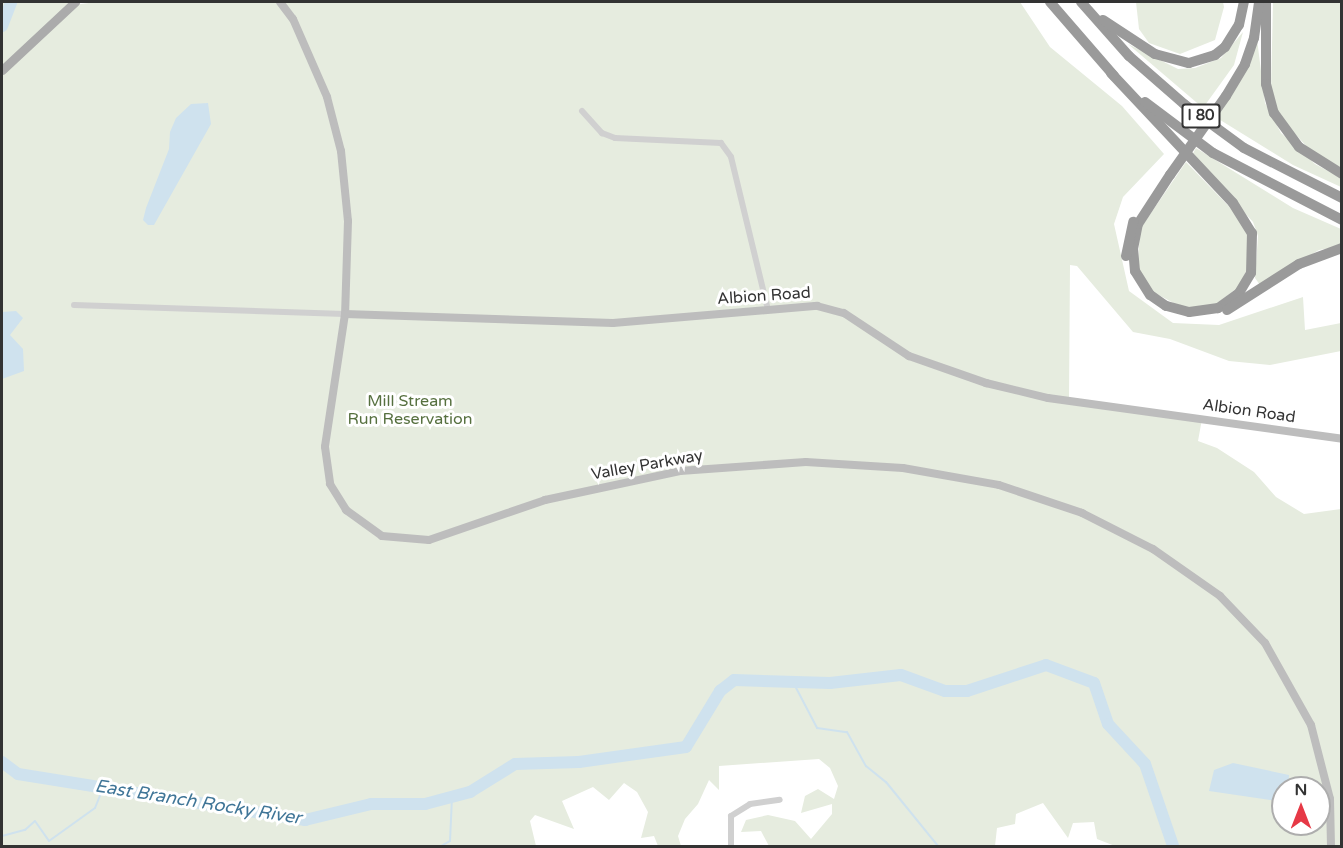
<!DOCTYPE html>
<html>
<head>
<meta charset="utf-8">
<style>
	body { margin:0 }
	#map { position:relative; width:1343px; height:848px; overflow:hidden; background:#fff; font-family:"Varela Round",sans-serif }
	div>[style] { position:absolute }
	.green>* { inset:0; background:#e6ecdf }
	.water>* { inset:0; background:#cfe2ee }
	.stream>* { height:2px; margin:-1px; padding:0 1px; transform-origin:1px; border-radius:1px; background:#cfe2ee }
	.river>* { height:12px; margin:-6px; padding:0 6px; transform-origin:6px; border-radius:6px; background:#cfe2ee }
	.street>* { height:6px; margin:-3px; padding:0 3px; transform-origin:3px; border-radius:3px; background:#d0d0d0 }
	.secondary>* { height:8px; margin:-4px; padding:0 4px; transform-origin:4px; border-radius:4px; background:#bdbdbd }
	.primary>* { height:9px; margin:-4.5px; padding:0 4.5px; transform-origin:4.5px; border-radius:4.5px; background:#ababab }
	.highway>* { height:10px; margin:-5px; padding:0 5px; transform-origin:5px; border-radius:5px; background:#9a9a9a }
	.highway-bridge>* { height:10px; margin:-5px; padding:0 5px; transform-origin:5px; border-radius:5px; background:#9a9a9a }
	span { translate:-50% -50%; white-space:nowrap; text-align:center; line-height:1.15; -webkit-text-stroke:6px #fff; paint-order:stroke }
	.shield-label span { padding:2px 4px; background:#fff; border:2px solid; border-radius:4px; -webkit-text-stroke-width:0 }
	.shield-label { font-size:15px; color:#333; font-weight:700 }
	.street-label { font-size:16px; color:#333 }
	.park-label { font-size:16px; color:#56703f }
	.water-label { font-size:18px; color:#3f7597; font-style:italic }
	.frame { position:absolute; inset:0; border:3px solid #333; pointer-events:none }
	.north { position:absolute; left:1271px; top:776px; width:60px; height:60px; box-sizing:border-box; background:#fff; border:2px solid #adadad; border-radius:50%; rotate:0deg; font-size:16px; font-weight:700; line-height:24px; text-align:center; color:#333 }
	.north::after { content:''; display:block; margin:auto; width:21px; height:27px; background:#e63946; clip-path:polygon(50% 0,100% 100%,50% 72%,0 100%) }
</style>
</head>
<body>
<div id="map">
	<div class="green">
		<div style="clip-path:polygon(evenodd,2px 2px,76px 2px,74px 5px,96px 2px,1020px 2px,1050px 47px,1122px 106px,1164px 154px,1123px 197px,1114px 224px,1129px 291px,1173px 323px,1219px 325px,1303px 297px,1305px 330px,1341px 323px,1341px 351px,1270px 365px,1229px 361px,1170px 339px,1133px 332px,1077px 266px,1070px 265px,1069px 400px,1202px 419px,1198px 441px,1217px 448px,1254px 472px,1276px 497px,1304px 514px,1341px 509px,1341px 846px,1115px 846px,1097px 839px,1094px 822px,1073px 823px,1068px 838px,1043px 803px,1016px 814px,1015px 824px,997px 828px,995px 846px,769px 846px,761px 831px,741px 832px,746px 820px,768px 815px,795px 821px,811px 839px,832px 814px,832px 804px,801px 813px,805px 796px,818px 789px,834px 799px,838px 786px,830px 768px,819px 759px,719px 766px,719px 790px,709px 780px,698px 804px,685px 819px,678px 836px,681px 846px,658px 846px,654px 836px,641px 838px,648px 812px,637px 792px,624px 783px,609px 800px,593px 787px,562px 801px,574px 829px,535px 815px,530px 821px,536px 846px,2px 846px,2px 2px,1283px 788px,1319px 788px,1319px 824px,1283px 824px,1283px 788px)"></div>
		<div style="clip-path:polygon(1136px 2px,1223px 2px,1224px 7px,1215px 40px,1180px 54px,1149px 43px,1139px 29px)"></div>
		<div style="clip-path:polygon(1273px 2px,1341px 2px,1341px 168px,1308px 148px,1277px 114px,1271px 90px)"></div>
		<div style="clip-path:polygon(1243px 32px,1234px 65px,1203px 108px,1128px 44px,1178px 69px,1195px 68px,1221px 58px)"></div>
		<div style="clip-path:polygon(1257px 39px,1265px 103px,1281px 133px,1315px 164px,1341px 178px,1341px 187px,1293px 165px,1217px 118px)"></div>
		<div style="clip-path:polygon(1196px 148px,1293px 208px,1341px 229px,1341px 246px,1319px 250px,1260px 285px,1255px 278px,1258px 236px,1253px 222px,1192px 155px)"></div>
		<div style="clip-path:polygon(1186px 162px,1244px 222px,1253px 252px,1241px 285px,1215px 305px,1183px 308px,1153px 292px,1142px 280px,1138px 265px,1140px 229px)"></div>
	</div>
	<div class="water">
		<div style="clip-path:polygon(208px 103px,211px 124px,154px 225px,148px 225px,143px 220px,146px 208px,169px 149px,170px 132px,176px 118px,191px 104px)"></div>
		<div style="clip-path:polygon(16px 311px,23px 318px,10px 335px,23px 349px,24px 371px,2px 379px,2px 312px)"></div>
		<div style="clip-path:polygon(1233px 763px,1289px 775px,1288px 788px,1283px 788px,1283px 802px,1209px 791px,1214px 770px)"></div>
	</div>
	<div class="stream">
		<div style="left:793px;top:682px;width:52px;rotate:62.4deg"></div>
		<div style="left:817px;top:728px;width:30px;rotate:8deg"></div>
		<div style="left:847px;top:732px;width:39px;rotate:61deg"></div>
		<div style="left:866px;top:766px;width:26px;rotate:39deg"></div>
		<div style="left:886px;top:782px;width:82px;rotate:50.9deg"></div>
		<div style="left:2px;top:836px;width:24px;rotate:-15deg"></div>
		<div style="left:25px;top:830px;width:13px;rotate:-42deg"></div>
		<div style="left:35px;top:821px;width:24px;rotate:55deg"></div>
		<div style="left:49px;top:841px;width:57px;rotate:-35.7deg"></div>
		<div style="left:95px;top:808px;width:24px;rotate:-68deg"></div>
		<div style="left:441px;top:846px;width:10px;rotate:-29deg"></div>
		<div style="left:450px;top:841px;width:44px;rotate:-87.4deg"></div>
	</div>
	<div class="river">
		<div style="left:2px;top:26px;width:26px;rotate:-69deg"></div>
		<div style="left:2px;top:762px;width:20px;rotate:37deg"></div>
		<div style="left:18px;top:774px;width:291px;rotate:9.1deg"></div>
		<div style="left:305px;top:820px;width:68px;rotate:-13.6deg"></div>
		<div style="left:371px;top:804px;width:54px"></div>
		<div style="left:425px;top:804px;width:47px;rotate:-14.9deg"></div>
		<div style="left:470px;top:792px;width:53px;rotate:-31.9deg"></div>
		<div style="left:515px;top:764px;width:64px;rotate:-1.8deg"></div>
		<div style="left:579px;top:762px;width:108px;rotate:-8deg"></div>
		<div style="left:686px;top:747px;width:66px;rotate:-58.7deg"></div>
		<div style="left:720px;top:691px;width:18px;rotate:-38deg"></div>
		<div style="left:734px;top:680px;width:96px;rotate:1.8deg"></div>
		<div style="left:830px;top:683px;width:71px;rotate:-6.4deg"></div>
		<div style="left:901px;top:675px;width:47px;rotate:20deg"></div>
		<div style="left:945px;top:691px;width:22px"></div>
		<div style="left:967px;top:691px;width:83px;rotate:-18.2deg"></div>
		<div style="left:1046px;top:665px;width:51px;rotate:20.6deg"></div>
		<div style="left:1094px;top:683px;width:43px;rotate:71.1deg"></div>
		<div style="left:1108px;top:724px;width:54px;rotate:47.2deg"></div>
		<div style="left:1145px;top:764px;width:87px;rotate:71.1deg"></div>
	</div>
	<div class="street">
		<div style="left:582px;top:111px;width:30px;rotate:48deg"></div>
		<div style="left:602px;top:133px;width:14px;rotate:21deg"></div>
		<div style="left:615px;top:138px;width:106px;rotate:2.7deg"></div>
		<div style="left:721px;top:143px;width:17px;rotate:54deg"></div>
		<div style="left:731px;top:157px;width:157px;rotate:76.4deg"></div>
		<div style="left:74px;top:305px;width:271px;rotate:1.9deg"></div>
		<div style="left:731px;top:846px;width:30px;rotate:-90deg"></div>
		<div style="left:731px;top:816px;width:22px;rotate:-32deg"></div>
		<div style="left:750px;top:804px;width:30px;rotate:-8deg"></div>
	</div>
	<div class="secondary">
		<div style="left:280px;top:2px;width:21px;rotate:53deg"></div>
		<div style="left:293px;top:19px;width:85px;rotate:66.4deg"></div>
		<div style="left:327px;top:97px;width:56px;rotate:75.5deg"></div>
		<div style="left:341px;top:151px;width:70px;rotate:84.3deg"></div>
		<div style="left:348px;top:221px;width:93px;rotate:91.8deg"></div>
		<div style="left:345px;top:314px;width:134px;rotate:98.6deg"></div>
		<div style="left:325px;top:447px;width:37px;rotate:82deg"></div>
		<div style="left:330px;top:484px;width:31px;rotate:58deg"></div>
		<div style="left:346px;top:510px;width:44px;rotate:35.8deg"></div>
		<div style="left:382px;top:536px;width:47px;rotate:4.9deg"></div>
		<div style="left:429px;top:540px;width:123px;rotate:-19deg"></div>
		<div style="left:545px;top:500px;width:138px;rotate:-12.1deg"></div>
		<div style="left:680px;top:471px;width:126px;rotate:-4.1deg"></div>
		<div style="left:806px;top:462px;width:97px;rotate:3.5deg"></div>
		<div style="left:903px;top:468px;width:97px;rotate:10deg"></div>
		<div style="left:999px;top:485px;width:88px;rotate:18.6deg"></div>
		<div style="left:1082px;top:513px;width:80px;rotate:26.9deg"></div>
		<div style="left:1153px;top:549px;width:82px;rotate:35deg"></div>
		<div style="left:1220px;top:596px;width:65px;rotate:46.2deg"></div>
		<div style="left:1265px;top:643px;width:94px;rotate:60.7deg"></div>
		<div style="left:1311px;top:725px;width:76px;rotate:75.6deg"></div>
		<div style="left:1330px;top:799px;width:47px;rotate:88.8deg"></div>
		<div style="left:345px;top:314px;width:268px;rotate:1.9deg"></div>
		<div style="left:613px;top:323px;width:205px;rotate:-4.8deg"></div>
		<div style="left:817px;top:306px;width:28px;rotate:15deg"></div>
		<div style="left:844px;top:313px;width:78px;rotate:33.5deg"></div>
		<div style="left:909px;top:356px;width:82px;rotate:19.3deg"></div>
		<div style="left:986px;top:383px;width:64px;rotate:13.6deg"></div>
		<div style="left:1048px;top:398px;width:297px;rotate:7.9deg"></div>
	</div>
	<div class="primary">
		<div style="left:2px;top:70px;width:100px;rotate:-43deg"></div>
	</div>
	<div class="highway">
		<div style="left:1050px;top:2px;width:98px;rotate:49.1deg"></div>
		<div style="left:1081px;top:2px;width:72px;rotate:48.4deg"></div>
		<div style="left:1129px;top:56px;width:73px;rotate:41.1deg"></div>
		<div style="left:1184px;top:104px;width:74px;rotate:36.3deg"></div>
		<div style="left:1244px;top:148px;width:110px;rotate:27deg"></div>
		<div style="left:1266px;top:2px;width:82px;rotate:90deg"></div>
		<div style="left:1266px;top:84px;width:30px;rotate:75deg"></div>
		<div style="left:1274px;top:113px;width:42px;rotate:53.7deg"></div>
		<div style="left:1299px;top:147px;width:51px;rotate:32.1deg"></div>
		<div style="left:1103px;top:20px;width:62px;rotate:33.2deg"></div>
		<div style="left:1155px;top:54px;width:35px;rotate:15deg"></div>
		<div style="left:1189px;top:63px;width:27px;rotate:-17deg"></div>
		<div style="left:1215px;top:55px;width:13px;rotate:-39deg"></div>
		<div style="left:1225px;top:47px;width:26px;rotate:-58deg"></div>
		<div style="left:1239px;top:25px;width:24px;rotate:-78deg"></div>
		<div style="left:1111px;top:73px;width:178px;rotate:46.8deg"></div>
		<div style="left:1233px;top:203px;width:36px;rotate:58deg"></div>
		<div style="left:1252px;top:233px;width:40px;rotate:91.4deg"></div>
		<div style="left:1251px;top:273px;width:23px;rotate:121deg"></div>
		<div style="left:1239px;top:293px;width:26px;rotate:144deg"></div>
		<div style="left:1218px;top:308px;width:29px;rotate:172deg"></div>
		<div style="left:1189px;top:312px;width:24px;rotate:-165deg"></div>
		<div style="left:1166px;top:306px;width:19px;rotate:-145deg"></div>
		<div style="left:1150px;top:295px;width:28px;rotate:-122deg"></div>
		<div style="left:1135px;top:271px;width:22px;rotate:-95deg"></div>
		<div style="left:1133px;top:249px;width:25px;rotate:-79deg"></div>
		<div style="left:1138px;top:224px;width:59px;rotate:-56.9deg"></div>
		<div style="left:1226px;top:96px;width:37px;rotate:-59deg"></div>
		<div style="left:1245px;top:64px;width:28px;rotate:-71deg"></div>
		<div style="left:1254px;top:38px;width:36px;rotate:-82deg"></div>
		<div style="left:1145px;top:102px;width:85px;rotate:36.9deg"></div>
		<div style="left:1213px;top:153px;width:145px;rotate:27.4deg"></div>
		<div style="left:1126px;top:256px;width:35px;rotate:-78deg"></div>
		<div style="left:1227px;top:310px;width:85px;rotate:-32.6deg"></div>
		<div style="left:1299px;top:264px;width:46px;rotate:-20.4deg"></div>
	</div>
	<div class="highway-bridge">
		<div style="left:1170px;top:175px;width:97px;rotate:-54.7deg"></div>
	</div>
	<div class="shield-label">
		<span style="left:1201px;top:116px">I 80</span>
	</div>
	<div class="street-label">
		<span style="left:764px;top:296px;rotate:-4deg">Albion Road</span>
		<span style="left:1249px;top:411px;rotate:8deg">Albion Road</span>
		<span style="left:647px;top:465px;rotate:-10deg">Valley Parkway</span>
	</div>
	<div class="park-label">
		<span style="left:410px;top:410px">Mill Stream<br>Run Reservation</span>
	</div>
	<div class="water-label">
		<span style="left:198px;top:802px;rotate:9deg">East Branch Rocky River</span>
	</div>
	<div class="frame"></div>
	<div class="north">N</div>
</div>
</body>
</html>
